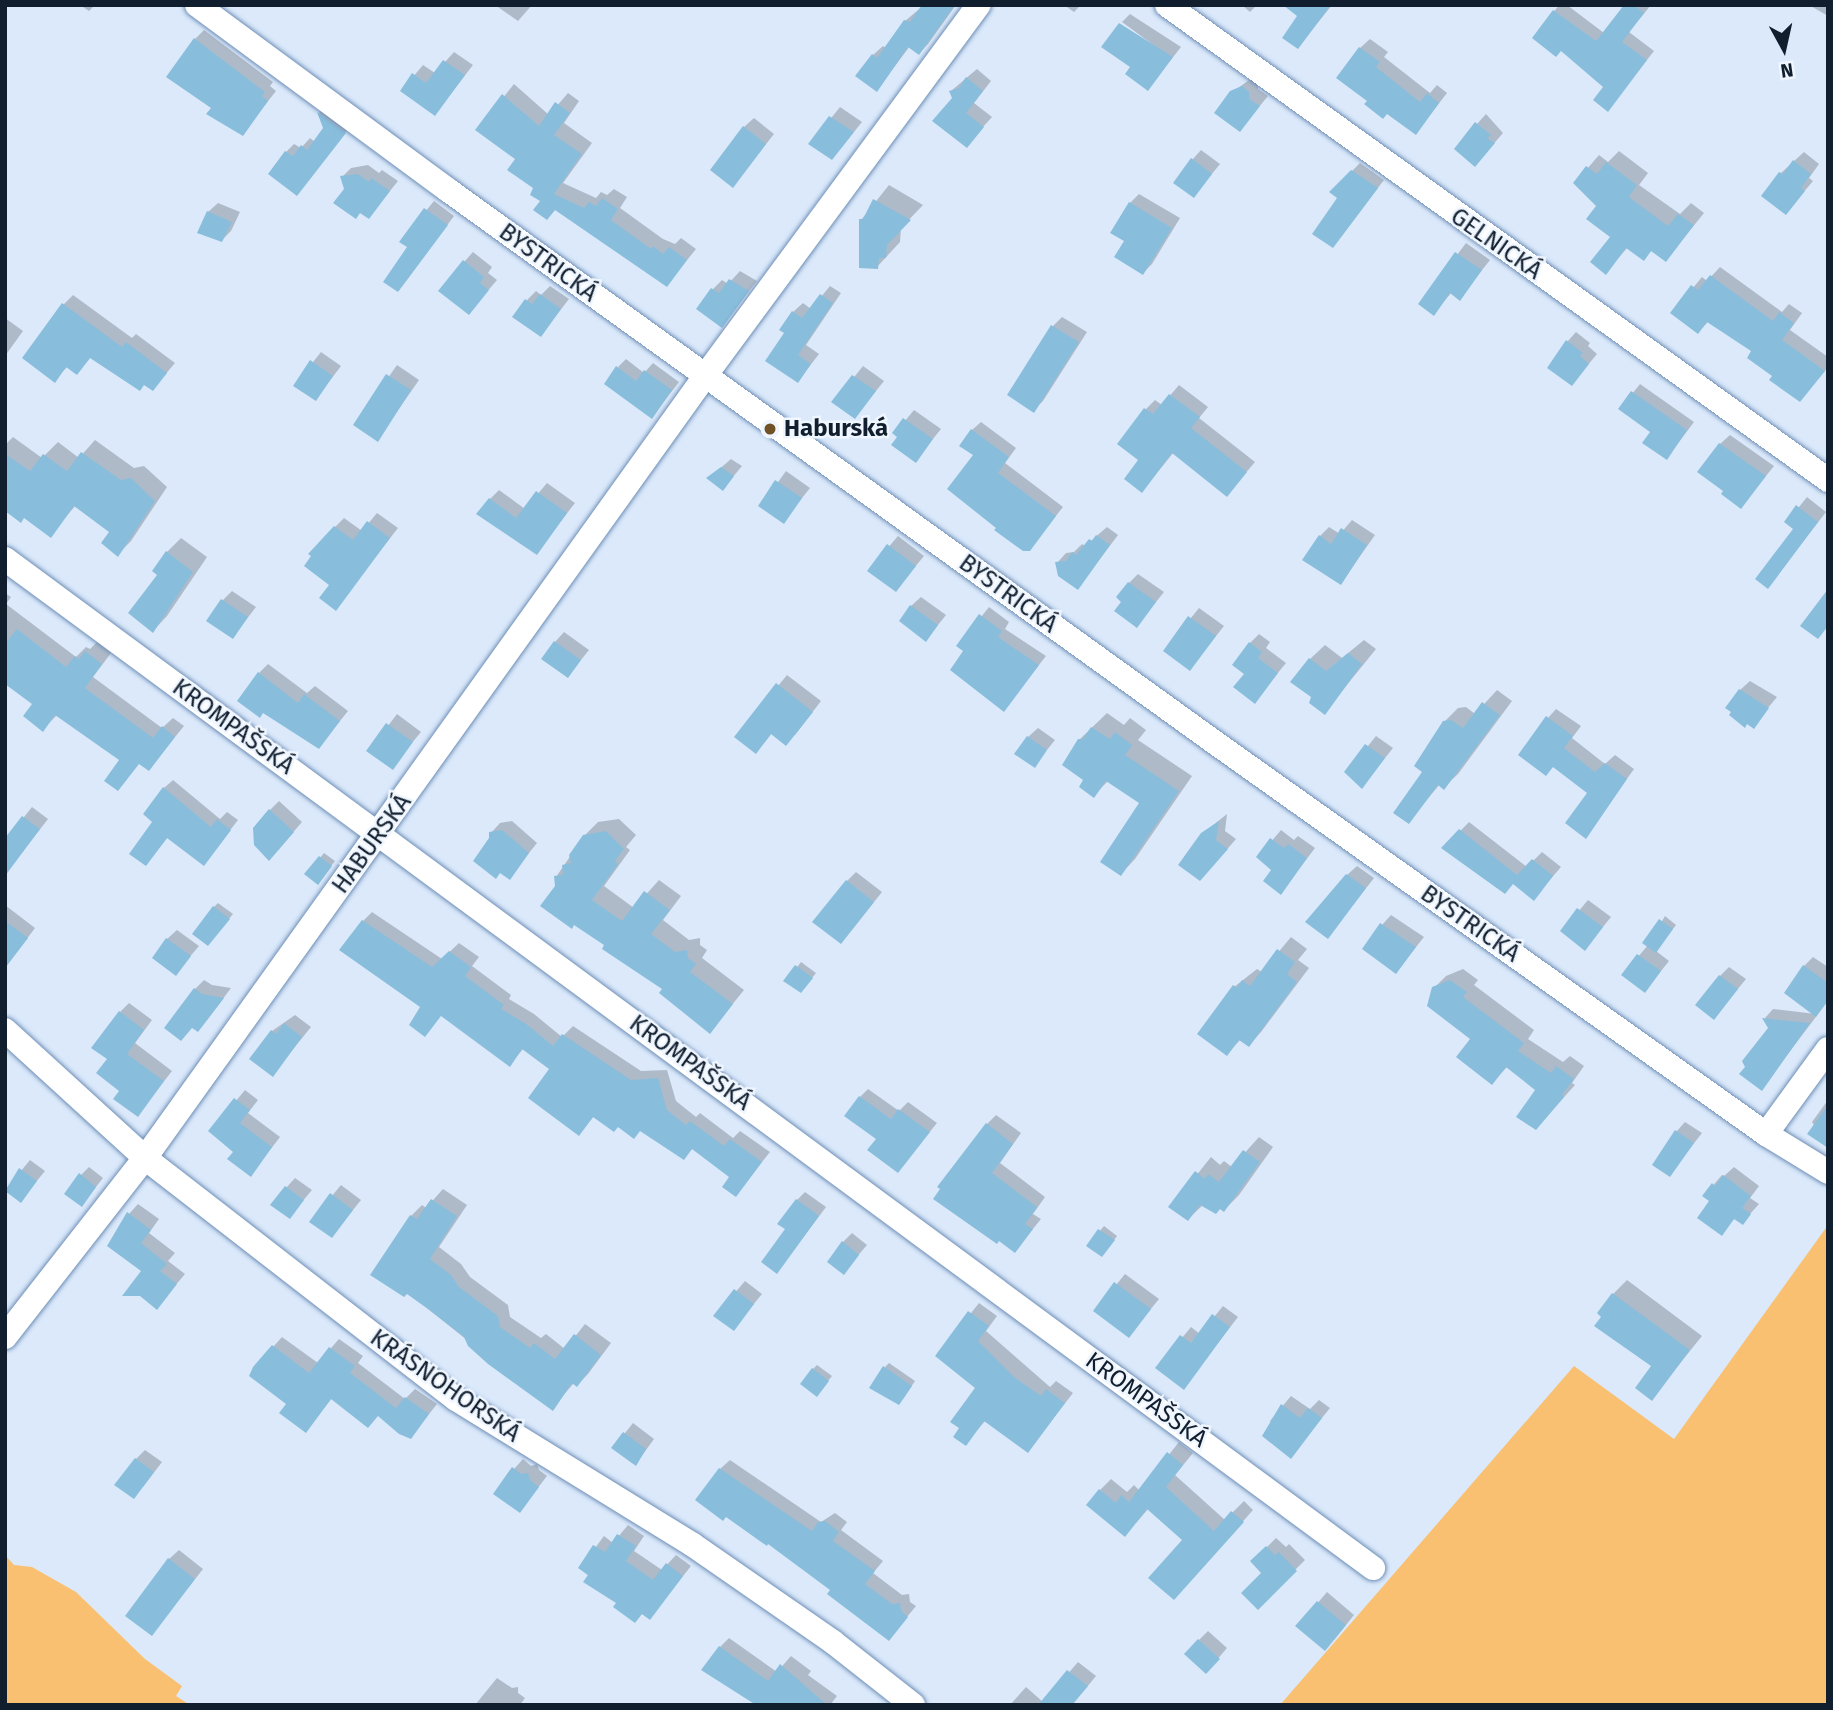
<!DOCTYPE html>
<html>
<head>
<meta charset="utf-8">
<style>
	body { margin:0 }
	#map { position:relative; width:1833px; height:1710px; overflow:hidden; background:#dbe9fb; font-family:"Fira Sans",sans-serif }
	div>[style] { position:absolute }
	.green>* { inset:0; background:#fac071 }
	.shadow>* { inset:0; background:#0003 }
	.building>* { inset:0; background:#88bedc }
	.roads { filter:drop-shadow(0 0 2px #6d8eb6) drop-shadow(0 0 2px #6d8eb6) }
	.minor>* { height:24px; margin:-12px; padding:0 12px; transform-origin:12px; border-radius:12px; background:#fff }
	.dots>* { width:19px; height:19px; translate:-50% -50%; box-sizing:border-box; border:4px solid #eff6ff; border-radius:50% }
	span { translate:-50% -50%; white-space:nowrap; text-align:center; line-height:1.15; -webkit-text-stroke:5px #eff6ff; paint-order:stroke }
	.street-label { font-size:24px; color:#111e2d }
	.poi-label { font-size:24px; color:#111e2d; font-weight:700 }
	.left { translate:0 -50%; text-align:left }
	.frame { position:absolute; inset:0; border:7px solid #111e2d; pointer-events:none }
	.north { position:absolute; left:1749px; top:14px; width:70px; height:70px; -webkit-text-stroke:5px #eff6ff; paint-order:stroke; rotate:172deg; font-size:19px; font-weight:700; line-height:28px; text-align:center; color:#111e2d }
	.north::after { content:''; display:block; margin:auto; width:24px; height:32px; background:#111e2d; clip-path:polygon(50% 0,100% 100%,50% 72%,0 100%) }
</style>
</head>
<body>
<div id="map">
	<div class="green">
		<div style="clip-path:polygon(1828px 1225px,1828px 1705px,1280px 1705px,1574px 1366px,1674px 1439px)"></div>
		<div style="clip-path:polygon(5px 1555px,14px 1565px,32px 1567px,76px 1592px,145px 1659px,182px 1686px,176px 1696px,190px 1705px,5px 1705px)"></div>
	</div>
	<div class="shadow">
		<div style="clip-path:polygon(80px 5px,95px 5px,89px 11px)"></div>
		<div style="clip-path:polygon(495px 5px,532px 5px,518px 21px)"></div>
		<div style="clip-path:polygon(924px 5px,956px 5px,928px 44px,919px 53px,910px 46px,877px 90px,873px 55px,883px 46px,886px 48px,905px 21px)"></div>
		<div style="clip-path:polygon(1064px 5px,1081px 5px,1074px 12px)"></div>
		<div style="clip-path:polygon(1242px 5px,1257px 5px,1250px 12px)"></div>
		<div style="clip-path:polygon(1286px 5px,1332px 5px,1298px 47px,1299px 15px)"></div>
		<div style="clip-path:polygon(1559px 5px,1567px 5px,1604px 33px,1626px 5px,1651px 5px,1629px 32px,1654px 51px,1608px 109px,1606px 86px,1561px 50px,1534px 38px)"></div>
		<div style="clip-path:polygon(1809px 5px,1828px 5px,1828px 16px)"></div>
		<div style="clip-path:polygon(1130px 14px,1181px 47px,1148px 89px,1132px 67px,1156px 47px,1122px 22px)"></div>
		<div style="clip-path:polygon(204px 30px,273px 82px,270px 86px,276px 91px,243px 133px,213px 108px,195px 39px)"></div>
		<div style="clip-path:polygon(1370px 39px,1388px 52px,1384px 57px,1430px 93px,1437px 85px,1447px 93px,1416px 133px,1369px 100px,1360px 48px)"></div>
		<div style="clip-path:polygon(454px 52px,473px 65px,435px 114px,402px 90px,423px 65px,435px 73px)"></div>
		<div style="clip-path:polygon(977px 69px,991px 81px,974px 103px,992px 117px,973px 138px,951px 91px)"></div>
		<div style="clip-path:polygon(1252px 78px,1258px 83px,1258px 89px,1268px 96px,1240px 130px,1231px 93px)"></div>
		<div style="clip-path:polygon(514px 84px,549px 115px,568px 93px,579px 101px,564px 123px,592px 143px,563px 183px,596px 198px,601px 192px,607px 195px,614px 189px,627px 197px,620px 208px,663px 239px,675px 244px,681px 238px,696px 249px,667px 285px,556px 209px,547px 218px,543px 201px,517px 158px,478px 129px)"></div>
		<div style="clip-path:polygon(326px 105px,352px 124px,304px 185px,286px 152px,294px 144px,301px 148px,310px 138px,315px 142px,325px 129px,319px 112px)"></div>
		<div style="clip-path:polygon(840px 107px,862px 122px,841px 148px,811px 143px)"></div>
		<div style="clip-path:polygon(1486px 114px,1503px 133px,1484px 155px,1477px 124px)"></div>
		<div style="clip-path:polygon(754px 118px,774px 134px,733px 186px,744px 127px)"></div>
		<div style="clip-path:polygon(1201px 150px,1220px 164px,1194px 196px,1192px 160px)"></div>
		<div style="clip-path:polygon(1619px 151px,1648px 173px,1639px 185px,1680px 214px,1691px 203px,1704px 213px,1666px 260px,1652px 250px,1643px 259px,1628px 247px,1606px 272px,1613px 236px,1599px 205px,1575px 183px,1599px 155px,1608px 162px)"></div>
		<div style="clip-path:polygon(1804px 152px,1819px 164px,1809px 178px,1813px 181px,1786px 213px,1781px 173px)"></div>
		<div style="clip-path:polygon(1360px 163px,1384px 180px,1340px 238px,1340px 197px,1332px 191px)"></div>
		<div style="clip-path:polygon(368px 165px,379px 173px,382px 170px,398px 181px,369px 217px,346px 190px,342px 177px,351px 168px)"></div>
		<div style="clip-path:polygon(889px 185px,923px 205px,901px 228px,900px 242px,877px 267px,861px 220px)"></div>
		<div style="clip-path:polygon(1139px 194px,1180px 218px,1152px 264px,1143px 273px,1126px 240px,1130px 203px)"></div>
		<div style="clip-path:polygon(434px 201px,454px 216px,406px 281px,409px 247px,401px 241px)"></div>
		<div style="clip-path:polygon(218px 203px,240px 212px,231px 231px,222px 240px,208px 212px)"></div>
		<div style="clip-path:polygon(1466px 243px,1490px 260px,1460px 298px,1452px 292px,1434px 313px,1420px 304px)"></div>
		<div style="clip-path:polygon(473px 252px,492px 267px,488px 273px,497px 280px,469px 313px,464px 262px)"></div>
		<div style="clip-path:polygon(1720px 267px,1782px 312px,1789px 304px,1802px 313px,1790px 330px,1828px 357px,1828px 367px,1809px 390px,1775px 376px,1754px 351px,1709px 321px,1698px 332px,1673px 312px,1702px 277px,1707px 281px)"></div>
		<div style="clip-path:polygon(740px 271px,757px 281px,722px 325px,713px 289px,722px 280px,728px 284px)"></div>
		<div style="clip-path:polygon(550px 286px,569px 299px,541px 335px,527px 300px,536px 291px,541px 295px)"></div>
		<div style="clip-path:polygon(830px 286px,841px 293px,806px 345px,819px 354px,798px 381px,787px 332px,793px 312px,803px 303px,811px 309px)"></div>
		<div style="clip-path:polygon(73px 295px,132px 338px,136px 334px,175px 363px,153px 389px,91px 357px,77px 373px,68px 366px,55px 380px,64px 304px)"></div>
		<div style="clip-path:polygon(1062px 317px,1087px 332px,1043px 401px,1034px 410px,1053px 326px)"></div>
		<div style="clip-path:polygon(5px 318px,23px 331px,5px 356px)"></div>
		<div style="clip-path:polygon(1576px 332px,1590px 343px,1588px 346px,1597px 354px,1572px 384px,1567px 342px)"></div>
		<div style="clip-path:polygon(321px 352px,341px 366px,316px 399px,295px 385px)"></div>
		<div style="clip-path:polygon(626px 359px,644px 373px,653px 363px,679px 382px,652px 417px,618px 367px)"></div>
		<div style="clip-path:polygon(397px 365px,419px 380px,378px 439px,355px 425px)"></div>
		<div style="clip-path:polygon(863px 366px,884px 381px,855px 417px,834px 402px)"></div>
		<div style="clip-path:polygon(1640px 384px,1694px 422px,1667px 458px,1652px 432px,1620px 409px)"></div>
		<div style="clip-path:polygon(1179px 385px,1208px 407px,1199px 418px,1255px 462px,1227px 495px,1174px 452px,1142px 491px,1141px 460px,1146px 409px,1155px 400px,1162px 405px)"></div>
		<div style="clip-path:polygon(914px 410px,941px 429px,915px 461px,895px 433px)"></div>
		<div style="clip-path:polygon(981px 422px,1016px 448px,1005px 463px,1063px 507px,1029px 550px,975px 454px,972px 430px)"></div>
		<div style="clip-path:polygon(1730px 435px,1774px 466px,1741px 507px,1725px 490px,1720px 444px)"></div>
		<div style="clip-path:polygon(13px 437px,42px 458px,58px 442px,79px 458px,95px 440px,134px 468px,144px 466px,167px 487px,131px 541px,118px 554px,111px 532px,76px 505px,50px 535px,25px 516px,5px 509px,5px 445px)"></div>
		<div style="clip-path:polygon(731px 459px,742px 466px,723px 489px,709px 478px)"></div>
		<div style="clip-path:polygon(786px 471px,810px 488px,783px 522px,761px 506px)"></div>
		<div style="clip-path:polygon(547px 483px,575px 503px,537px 552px,490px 499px,499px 490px,525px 509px)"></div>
		<div style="clip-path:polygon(1807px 497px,1826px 512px,1768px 587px,1796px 528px,1787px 522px)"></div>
		<div style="clip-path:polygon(377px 513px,398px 528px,335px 609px,332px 584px,335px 527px,344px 518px,362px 531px)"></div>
		<div style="clip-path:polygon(1352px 520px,1375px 535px,1341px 583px,1320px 536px,1329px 527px,1340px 534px)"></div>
		<div style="clip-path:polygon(1107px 527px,1118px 535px,1078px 588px,1057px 563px,1066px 553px,1074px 552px,1082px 544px,1085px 546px)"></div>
		<div style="clip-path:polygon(898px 536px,924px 556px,896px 590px,869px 570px)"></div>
		<div style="clip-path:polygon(181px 538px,207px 557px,167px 616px,153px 631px,160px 575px,167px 552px)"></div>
		<div style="clip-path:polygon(1138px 574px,1164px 592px,1137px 626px,1123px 601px,1129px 583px)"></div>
		<div style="clip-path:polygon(232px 591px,256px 607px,233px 637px,222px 601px)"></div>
		<div style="clip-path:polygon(5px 593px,11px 597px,6px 604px,76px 657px,86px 647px,90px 649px,97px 642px,111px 653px,93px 677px,162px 728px,173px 718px,184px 726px,149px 769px,140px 762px,118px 789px,122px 759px,57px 715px,43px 729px,34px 704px,5px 682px)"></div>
		<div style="clip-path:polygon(921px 597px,946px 615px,926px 640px,911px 606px)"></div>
		<div style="clip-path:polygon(989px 607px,1009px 622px,1005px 629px,1046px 656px,1004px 710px,965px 651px,958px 646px)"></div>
		<div style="clip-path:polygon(1199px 608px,1224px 626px,1190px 669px,1165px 650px)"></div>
		<div style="clip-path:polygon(564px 632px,589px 650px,568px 676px,555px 642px)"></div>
		<div style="clip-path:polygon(1259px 634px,1270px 642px,1266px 648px,1286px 663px,1255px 701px,1246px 673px,1250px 643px)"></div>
		<div style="clip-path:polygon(1364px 640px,1376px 649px,1325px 712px,1314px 697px,1310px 659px,1325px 645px,1342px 658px)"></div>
		<div style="clip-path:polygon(268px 664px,307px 693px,315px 686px,348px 711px,319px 747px,259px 673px)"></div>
		<div style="clip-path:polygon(787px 675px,821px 701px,795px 735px,772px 733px,765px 742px,736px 737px)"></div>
		<div style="clip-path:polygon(1750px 681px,1777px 697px,1753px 726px,1740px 690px)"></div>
		<div style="clip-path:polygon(1497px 690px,1512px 701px,1458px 774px,1444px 787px,1440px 784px,1409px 821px,1444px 722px,1458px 708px,1466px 707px,1475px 714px)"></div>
		<div style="clip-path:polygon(1556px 709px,1581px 726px,1572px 738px,1605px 764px,1615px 755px,1634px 769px,1586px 836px,1589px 793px,1554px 765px,1548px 718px)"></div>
		<div style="clip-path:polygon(1107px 713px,1124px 725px,1130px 718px,1146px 730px,1138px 740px,1192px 776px,1135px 859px,1121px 874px,1142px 803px,1109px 780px,1094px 795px,1086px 780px,1079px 740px)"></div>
		<div style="clip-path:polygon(397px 714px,421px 732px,392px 767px,369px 751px)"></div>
		<div style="clip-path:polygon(1038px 728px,1055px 740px,1034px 766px,1028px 737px)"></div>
		<div style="clip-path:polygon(1376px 736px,1393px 748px,1362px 787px,1347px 772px)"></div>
		<div style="clip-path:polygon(173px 780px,220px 819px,227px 812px,238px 820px,204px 864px,168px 837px,146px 864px,164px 788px)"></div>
		<div style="clip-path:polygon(279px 801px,302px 822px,278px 850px,270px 810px)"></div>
		<div style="clip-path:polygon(32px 807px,48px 819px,6px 873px,5px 841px)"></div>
		<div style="clip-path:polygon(1227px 814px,1225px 831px,1236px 839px,1209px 870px,1202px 834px)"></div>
		<div style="clip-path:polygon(619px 819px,636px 835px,626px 847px,630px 850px,604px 886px,634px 908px,659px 880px,681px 896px,663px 920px,689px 940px,700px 938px,700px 945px,707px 950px,702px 958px,744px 990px,710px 1032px,665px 988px,606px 945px,557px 886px,556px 877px,584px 836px,598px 822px)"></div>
		<div style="clip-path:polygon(512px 821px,537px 843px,509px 878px,501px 871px,491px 833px,500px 823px)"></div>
		<div style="clip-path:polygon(1469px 822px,1527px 867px,1542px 852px,1561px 867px,1534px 898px,1514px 883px,1444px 848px)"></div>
		<div style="clip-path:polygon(1281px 830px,1294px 840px,1298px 836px,1315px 848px,1281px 893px,1274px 870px,1258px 857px)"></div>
		<div style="clip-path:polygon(324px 853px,335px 861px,322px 878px,307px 874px)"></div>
		<div style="clip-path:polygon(1357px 866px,1374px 878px,1328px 937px,1347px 875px)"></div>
		<div style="clip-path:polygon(856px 872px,882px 892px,850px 932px,847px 881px)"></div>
		<div style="clip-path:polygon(1588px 900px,1611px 917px,1585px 949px,1562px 931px)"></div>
		<div style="clip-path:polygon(218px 903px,233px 914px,212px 939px,214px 907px)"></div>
		<div style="clip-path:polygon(5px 905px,35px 928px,5px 968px)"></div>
		<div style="clip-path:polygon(372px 912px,442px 959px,459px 943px,479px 957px,472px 966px,511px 995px,509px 999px,534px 1014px,562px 1037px,573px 1026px,641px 1071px,667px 1070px,676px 1101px,696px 1117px,700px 1113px,733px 1138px,740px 1131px,770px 1152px,736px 1195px,731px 1177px,693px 1148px,683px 1158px,641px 1130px,595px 1115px,579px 1134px,551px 1069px,524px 1048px,510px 1064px,442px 1014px,423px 1006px,363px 921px)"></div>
		<div style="clip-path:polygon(1391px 915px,1424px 937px,1396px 972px,1382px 925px)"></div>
		<div style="clip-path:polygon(1665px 916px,1676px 925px,1656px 951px,1669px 961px,1645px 991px,1623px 975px,1648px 945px)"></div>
		<div style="clip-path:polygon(177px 930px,199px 946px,176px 973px,167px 939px)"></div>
		<div style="clip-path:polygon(1291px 937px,1307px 949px,1298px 960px,1309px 968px,1261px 1032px,1249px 1045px,1241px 1039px,1227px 1054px,1234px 987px,1257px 969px,1262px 972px)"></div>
		<div style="clip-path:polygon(1813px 957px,1828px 967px,1828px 1001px,1762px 1088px,1770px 1028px,1765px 1018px,1773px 1009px,1816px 1014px,1804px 966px)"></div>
		<div style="clip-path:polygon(801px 962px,816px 973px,805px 987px,797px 967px)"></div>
		<div style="clip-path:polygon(1729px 967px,1746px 979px,1714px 1018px,1720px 976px)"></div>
		<div style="clip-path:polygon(1463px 969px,1478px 980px,1474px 985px,1534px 1030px,1528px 1039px,1563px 1062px,1570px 1056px,1584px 1066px,1572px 1083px,1575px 1085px,1547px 1116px,1538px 1090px,1508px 1066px,1492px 1083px,1472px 1038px,1434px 988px,1446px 976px)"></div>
		<div style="clip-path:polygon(204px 980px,212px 985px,231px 988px,207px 1020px,193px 1026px,195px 989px)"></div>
		<div style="clip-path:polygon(129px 1003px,152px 1020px,135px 1043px,172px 1071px,138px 1115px,110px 1059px,120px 1012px)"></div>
		<div style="clip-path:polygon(295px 1015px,311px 1027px,273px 1074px,272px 1031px)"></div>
		<div style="clip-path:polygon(868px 1089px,899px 1111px,908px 1102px,937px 1123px,898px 1171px,878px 1139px,860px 1097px)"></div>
		<div style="clip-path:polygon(245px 1090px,258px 1100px,248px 1113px,280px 1137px,251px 1175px,235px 1151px,211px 1131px)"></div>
		<div style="clip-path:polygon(1828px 1100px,1828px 1146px,1812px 1122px)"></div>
		<div style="clip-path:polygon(996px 1115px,1021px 1133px,1000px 1163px,1045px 1197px,1033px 1214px,1041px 1219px,1015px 1251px,999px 1239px,996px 1242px,987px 1124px)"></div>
		<div style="clip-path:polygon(1685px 1122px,1702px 1133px,1670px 1174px,1676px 1132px)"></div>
		<div style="clip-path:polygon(1259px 1137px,1273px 1147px,1239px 1195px,1224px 1210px,1203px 1205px,1188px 1219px,1171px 1207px,1211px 1157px,1220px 1165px,1224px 1161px,1232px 1167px)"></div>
		<div style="clip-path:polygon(30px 1160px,45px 1171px,21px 1200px,6px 1189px)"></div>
		<div style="clip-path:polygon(89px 1167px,103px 1178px,82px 1205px,81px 1175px)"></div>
		<div style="clip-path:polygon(1734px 1167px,1759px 1186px,1750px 1198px,1759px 1204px,1742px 1223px,1735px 1218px,1721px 1233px,1711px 1201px,1704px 1196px,1722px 1175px,1724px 1176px)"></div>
		<div style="clip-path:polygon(295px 1178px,312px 1190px,290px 1216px,286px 1188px)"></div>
		<div style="clip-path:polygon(341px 1185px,361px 1200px,332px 1236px,311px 1221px)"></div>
		<div style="clip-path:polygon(443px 1189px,467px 1205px,439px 1247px,461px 1264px,470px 1277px,508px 1305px,510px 1317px,541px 1338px,546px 1334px,565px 1349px,585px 1324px,611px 1343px,588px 1374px,577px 1385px,574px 1383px,552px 1408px,407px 1292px,373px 1275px,411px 1216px,422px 1205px,426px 1208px)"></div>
		<div style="clip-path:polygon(805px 1192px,826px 1207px,777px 1272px,797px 1200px)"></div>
		<div style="clip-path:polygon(138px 1204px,159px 1219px,149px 1233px,175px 1253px,168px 1261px,185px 1274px,157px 1307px,129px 1214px)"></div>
		<div style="clip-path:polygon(1104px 1226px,1117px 1236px,1106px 1251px,1088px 1245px)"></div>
		<div style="clip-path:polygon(852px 1233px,867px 1245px,844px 1272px,843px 1242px)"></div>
		<div style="clip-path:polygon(1125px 1274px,1159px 1299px,1129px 1336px,1095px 1311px)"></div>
		<div style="clip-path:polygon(1627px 1280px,1702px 1336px,1652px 1398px,1653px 1366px,1613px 1294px)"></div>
		<div style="clip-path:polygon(745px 1281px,762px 1294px,733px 1329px,716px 1315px)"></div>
		<div style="clip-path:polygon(979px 1303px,997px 1316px,986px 1331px,1050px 1387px,1056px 1381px,1073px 1393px,1028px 1451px,986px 1420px,965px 1444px,961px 1427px,953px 1421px,977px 1385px,937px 1356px)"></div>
		<div style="clip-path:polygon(1223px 1306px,1238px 1317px,1184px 1387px,1158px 1367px,1191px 1327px,1200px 1334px)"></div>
		<div style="clip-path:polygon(282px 1337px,318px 1363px,339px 1339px,363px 1356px,358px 1363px,405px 1399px,415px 1389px,437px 1404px,411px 1437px,379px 1414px,332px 1398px,306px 1431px,289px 1403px,273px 1347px)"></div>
		<div style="clip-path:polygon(889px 1363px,915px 1381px,903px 1399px,885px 1367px)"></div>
		<div style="clip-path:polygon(817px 1365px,832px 1376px,821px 1390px,813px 1369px)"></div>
		<div style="clip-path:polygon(1291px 1396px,1310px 1409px,1319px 1400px,1330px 1408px,1291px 1456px,1270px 1421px)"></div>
		<div style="clip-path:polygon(633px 1423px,654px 1439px,636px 1464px,613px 1448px)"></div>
		<div style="clip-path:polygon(1179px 1442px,1193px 1453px,1175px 1475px,1225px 1520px,1244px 1501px,1253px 1510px,1185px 1587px,1185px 1540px,1149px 1508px,1136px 1523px,1100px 1490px,1111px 1479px,1127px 1492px,1134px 1485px,1140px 1491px)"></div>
		<div style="clip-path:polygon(145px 1450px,162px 1462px,143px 1487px,136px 1459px)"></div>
		<div style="clip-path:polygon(523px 1459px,531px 1466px,537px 1464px,539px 1470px,547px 1476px,520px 1511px,514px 1469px)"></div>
		<div style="clip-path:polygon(730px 1460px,821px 1522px,835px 1513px,847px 1522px,841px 1530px,883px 1561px,873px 1573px,902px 1595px,909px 1594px,910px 1602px,916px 1606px,889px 1639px,832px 1589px,720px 1469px)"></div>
		<div style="clip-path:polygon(628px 1525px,644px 1536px,634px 1551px,662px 1570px,676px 1555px,691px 1566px,650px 1618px,618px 1603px,580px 1568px,604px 1536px,613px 1543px)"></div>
		<div style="clip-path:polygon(1276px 1538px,1286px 1547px,1289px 1544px,1305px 1560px,1258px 1607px,1264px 1573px,1253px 1561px)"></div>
		<div style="clip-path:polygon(179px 1550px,203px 1569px,152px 1634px,169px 1559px)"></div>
		<div style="clip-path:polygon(1327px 1592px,1354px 1615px,1334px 1640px,1298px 1626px)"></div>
		<div style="clip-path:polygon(1208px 1631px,1227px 1648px,1215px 1662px,1199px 1640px)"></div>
		<div style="clip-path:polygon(729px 1638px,777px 1672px,791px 1656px,811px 1671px,808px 1675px,837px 1696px,830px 1705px,753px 1705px,755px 1702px,720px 1647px)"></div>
		<div style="clip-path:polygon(1078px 1662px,1096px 1676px,1072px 1705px,1010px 1705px,1026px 1687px,1043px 1702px)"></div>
		<div style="clip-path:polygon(497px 1678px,512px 1688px,518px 1687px,518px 1693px,525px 1698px,520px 1705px,475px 1705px)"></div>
	</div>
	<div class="building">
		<div style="clip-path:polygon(922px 5px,955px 5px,919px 55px,908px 47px,877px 92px,855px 76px,872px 54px,877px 58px,904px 20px,910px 22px)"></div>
		<div style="clip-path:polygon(1283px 5px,1331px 5px,1298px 49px,1282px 38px,1297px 16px)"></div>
		<div style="clip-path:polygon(1624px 5px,1634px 5px,1644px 13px,1622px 42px,1647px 60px,1608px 112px,1593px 100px,1603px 87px,1561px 51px,1556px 57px,1532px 38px,1553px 10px,1596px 41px)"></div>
		<div style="clip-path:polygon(1119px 23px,1173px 57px,1148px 91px,1125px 74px,1130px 67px,1101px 47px)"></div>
		<div style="clip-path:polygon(194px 38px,265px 92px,262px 96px,268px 101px,243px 136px,206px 114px,211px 108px,166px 77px)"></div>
		<div style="clip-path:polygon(1359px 47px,1380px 62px,1376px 67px,1420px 102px,1427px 93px,1439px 103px,1416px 135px,1387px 114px,1383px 119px,1364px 104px,1367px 101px,1336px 78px)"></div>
		<div style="clip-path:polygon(443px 60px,465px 75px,435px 116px,400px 91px,412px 73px,426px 83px)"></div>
		<div style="clip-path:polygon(966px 77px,983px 91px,966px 113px,984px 127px,967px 148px,932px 121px,952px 98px,949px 91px,959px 88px)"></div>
		<div style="clip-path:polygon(1242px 86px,1249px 92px,1249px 99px,1260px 106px,1240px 132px,1214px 113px,1230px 91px)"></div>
		<div style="clip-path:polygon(502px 94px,539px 126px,555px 102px,570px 113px,554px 135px,582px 154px,554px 194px,584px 208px,589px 202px,596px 206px,602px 198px,618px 209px,611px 220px,651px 249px,653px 246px,663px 254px,669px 247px,687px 260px,667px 287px,555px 210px,547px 220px,533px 210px,540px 201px,530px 195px,533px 188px,507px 170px,515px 159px,475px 130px)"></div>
		<div style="clip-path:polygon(317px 112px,346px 133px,297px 196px,268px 174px,285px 151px,293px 156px,301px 145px,307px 150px,323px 128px)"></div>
		<div style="clip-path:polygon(829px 116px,854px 132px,832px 160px,808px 144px)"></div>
		<div style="clip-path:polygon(1475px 122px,1491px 135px,1487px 138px,1495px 143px,1475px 167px,1454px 149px)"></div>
		<div style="clip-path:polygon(743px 126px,766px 144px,733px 188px,710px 170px)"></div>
		<div style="clip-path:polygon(1191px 158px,1212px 174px,1194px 198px,1173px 183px)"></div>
		<div style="clip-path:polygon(1793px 160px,1811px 174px,1801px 188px,1805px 191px,1786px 215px,1761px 196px,1779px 172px,1783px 174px)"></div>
		<div style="clip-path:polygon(1606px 162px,1637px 185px,1629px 197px,1668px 226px,1678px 214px,1694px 225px,1666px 262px,1651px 251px,1644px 261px,1626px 248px,1606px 275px,1590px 262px,1610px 237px,1586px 219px,1596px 206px,1573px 183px,1586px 166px,1597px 174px)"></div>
		<div style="clip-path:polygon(1351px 170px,1378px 188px,1333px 248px,1312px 234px,1337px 198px,1329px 192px)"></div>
		<div style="clip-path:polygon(358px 174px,369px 182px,371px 178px,390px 191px,369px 219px,360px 213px,356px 219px,333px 203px,344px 189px,340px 176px)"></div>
		<div style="clip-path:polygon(873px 199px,911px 220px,887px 245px,886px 258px,879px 258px,878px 269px,859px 268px,859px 219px,863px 219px)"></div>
		<div style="clip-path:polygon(1129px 202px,1172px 228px,1143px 275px,1114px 257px,1124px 241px,1110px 233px)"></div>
		<div style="clip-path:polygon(424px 208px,448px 225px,398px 292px,383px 282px,407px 247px,399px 242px)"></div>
		<div style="clip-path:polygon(207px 211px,232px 222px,222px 242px,197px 233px)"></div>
		<div style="clip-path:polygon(1455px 252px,1482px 270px,1460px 301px,1450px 293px,1434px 316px,1418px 304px)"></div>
		<div style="clip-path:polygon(463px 260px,484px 277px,480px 283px,489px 290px,469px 315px,438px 291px)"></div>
		<div style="clip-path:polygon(1710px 275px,1773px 321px,1779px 312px,1794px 323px,1782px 340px,1825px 371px,1800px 402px,1769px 380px,1772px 376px,1747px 358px,1751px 351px,1707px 322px,1698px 334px,1670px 313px,1691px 285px,1698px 290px)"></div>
		<div style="clip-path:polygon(729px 279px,749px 291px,722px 328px,696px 309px,711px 288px,719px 293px)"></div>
		<div style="clip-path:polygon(540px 294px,561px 309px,541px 337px,512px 317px,525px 299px,532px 304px)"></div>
		<div style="clip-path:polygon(820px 294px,833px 303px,798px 355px,811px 364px,798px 383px,765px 361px,784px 333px,779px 330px,792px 311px,802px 318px)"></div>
		<div style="clip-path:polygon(62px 303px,122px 347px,126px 342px,167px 373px,153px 391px,144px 385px,140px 391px,90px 358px,77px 375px,66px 367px,55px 383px,22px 358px)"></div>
		<div style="clip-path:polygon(1051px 325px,1079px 342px,1034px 413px,1007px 395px)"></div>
		<div style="clip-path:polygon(1566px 340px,1583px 353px,1580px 356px,1589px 364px,1572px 386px,1547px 368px)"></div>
		<div style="clip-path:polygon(310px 360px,333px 376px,316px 401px,293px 386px)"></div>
		<div style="clip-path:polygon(616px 366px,636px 381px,644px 370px,672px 390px,652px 419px,604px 384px)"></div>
		<div style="clip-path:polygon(386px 374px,411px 390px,378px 442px,353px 425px)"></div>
		<div style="clip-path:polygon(852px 375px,876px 391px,855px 419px,831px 402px)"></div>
		<div style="clip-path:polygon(1631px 391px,1687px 430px,1667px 460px,1642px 443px,1650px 432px,1618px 409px)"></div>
		<div style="clip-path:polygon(1169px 394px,1200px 417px,1191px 428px,1247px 472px,1227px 497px,1172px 453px,1142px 493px,1124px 479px,1138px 460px,1117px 444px,1144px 408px,1153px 414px)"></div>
		<div style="clip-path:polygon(903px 418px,933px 439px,916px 463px,891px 445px,897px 437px,892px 433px)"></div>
		<div style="clip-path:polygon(971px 429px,1009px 457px,998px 473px,1056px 516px,1030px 551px,1023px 551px,994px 530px,996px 528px,947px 489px,973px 455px,959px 446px)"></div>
		<div style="clip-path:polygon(1719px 443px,1766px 476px,1741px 509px,1721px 494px,1723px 491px,1697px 472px)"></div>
		<div style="clip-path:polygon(81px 452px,121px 480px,131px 478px,155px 501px,118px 557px,101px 543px,109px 532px,74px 506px,51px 538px,24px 518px,21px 523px,5px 511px,5px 454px,30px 471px,43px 454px,67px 471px)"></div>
		<div style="clip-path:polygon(721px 467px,734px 476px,723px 491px,706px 478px)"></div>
		<div style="clip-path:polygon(775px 480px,802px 498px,784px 524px,758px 506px)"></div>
		<div style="clip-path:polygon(536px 491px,567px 513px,537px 555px,476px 514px,489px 498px,516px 518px)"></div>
		<div style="clip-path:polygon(1796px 505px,1818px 522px,1768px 589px,1755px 579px,1793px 529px,1784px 522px)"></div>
		<div style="clip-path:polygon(367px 521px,390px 538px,336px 611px,319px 598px,329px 585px,304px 566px,311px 556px,308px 554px,334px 526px,353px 540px)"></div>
		<div style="clip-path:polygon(1341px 528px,1367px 545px,1341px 585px,1302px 560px,1319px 535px,1331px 544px)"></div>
		<div style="clip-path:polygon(1096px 535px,1110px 545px,1078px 590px,1058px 576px,1055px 562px,1066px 561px,1072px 552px,1076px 555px,1089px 539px,1092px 541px)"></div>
		<div style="clip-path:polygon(887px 544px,916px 566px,896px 592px,867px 571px)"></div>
		<div style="clip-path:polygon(166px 551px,193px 572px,153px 633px,128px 613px,157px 575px,152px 571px)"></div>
		<div style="clip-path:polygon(1128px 582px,1156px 602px,1137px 628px,1114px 611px,1121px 602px,1116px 597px)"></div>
		<div style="clip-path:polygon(1828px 589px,1828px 626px,1818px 639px,1800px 626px)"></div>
		<div style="clip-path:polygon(221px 599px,248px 617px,233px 639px,206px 621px)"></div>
		<div style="clip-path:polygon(910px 605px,938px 625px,926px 642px,899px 621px)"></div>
		<div style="clip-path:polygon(979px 614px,1002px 631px,998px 637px,1039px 665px,1004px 712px,950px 670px,963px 651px,956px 646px)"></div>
		<div style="clip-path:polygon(1188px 616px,1216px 636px,1190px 671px,1163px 651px)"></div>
		<div style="clip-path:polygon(17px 629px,66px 667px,75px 656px,79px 659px,85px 651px,102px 664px,85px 688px,153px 738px,162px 726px,175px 737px,149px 771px,139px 764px,118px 791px,104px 781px,119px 760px,55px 715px,43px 732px,23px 716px,32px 704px,5px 684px,5px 644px)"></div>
		<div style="clip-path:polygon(554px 641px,581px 660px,568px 678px,541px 659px)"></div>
		<div style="clip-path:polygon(1249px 642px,1262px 652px,1258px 658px,1278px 673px,1255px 704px,1233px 687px,1244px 674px,1232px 665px)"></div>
		<div style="clip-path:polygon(1348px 653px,1362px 664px,1325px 715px,1309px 703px,1311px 697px,1290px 682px,1309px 658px,1326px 671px)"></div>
		<div style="clip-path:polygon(258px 672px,298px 703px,304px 694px,340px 721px,319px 749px,263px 713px,260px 718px,237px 701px)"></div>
		<div style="clip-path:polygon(776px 683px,813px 712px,786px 746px,771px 734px,756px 754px,734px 737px)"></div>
		<div style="clip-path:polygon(1739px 689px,1769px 708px,1754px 729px,1747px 724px,1745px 728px,1729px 715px,1731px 712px,1725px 708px)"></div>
		<div style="clip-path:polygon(1482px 702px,1500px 715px,1444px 790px,1438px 785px,1409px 824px,1393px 813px,1422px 772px,1414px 766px,1443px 721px,1451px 720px,1463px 728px)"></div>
		<div style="clip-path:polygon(1546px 716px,1573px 736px,1564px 748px,1595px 772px,1605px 763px,1627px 779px,1586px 839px,1565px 823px,1587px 793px,1553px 767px,1546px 776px,1518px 755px)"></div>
		<div style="clip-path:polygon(386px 723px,413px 742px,393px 770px,366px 751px)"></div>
		<div style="clip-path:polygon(1091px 727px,1110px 739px,1115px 732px,1132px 745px,1125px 755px,1179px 791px,1121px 876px,1100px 862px,1139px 803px,1106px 781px,1094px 798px,1079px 787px,1083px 780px,1062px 765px,1078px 739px,1083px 739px)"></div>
		<div style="clip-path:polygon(1027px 736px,1047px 750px,1035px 768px,1014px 754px)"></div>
		<div style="clip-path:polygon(1365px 744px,1385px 758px,1362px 789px,1344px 772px)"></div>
		<div style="clip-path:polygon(163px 787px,211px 827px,217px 819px,231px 830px,204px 866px,167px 838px,146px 866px,129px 854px,152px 822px,143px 814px)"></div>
		<div style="clip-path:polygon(269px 809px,294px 832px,269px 861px,254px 845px,253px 828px)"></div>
		<div style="clip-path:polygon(22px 816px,40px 829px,5px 876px,5px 838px)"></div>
		<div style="clip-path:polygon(1219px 821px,1216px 840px,1228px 849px,1200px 881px,1178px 865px,1201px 833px)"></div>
		<div style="clip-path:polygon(1459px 829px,1517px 875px,1532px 859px,1553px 876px,1534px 901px,1513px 884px,1505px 894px,1441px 848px)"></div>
		<div style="clip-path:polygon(502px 830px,529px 853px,510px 880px,500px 873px,496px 879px,473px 861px,489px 838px,489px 832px)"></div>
		<div style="clip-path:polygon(606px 831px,624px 849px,615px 861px,618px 864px,592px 900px,622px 921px,644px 891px,670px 910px,651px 934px,675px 952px,687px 950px,688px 958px,696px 964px,690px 972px,733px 1004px,710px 1034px,659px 993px,662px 989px,602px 949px,604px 945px,574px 925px,572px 929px,540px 906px,555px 886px,554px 876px,563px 875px,562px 865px,571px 863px,569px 855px,583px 835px)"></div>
		<div style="clip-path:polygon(1270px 838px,1284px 848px,1288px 844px,1307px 858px,1281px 895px,1263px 881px,1271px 870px,1256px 857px)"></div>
		<div style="clip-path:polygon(319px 856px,332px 866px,318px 885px,304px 874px)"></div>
		<div style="clip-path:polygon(1346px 874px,1366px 888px,1328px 939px,1305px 922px)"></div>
		<div style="clip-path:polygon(846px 880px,874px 902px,841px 944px,812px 922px)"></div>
		<div style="clip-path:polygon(213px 906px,230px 919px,208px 946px,192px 934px)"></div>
		<div style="clip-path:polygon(1577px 908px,1603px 927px,1585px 951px,1560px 931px)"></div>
		<div style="clip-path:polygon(1659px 919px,1673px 929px,1656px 953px,1642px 943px)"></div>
		<div style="clip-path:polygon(362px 920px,432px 967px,449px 951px,471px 967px,465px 976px,504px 1005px,501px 1009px,525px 1023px,553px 1046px,562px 1034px,631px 1080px,658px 1078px,667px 1110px,686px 1125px,690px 1121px,724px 1146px,730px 1139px,762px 1162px,736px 1197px,722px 1187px,729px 1177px,692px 1149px,684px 1160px,640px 1131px,634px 1139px,618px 1127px,614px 1132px,593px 1117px,579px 1136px,528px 1098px,549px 1069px,522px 1049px,510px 1067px,441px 1016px,425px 1037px,409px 1025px,420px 1007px,339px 950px)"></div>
		<div style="clip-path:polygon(5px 921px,28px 938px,5px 968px)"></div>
		<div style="clip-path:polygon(1380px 923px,1416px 947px,1396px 974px,1362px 949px)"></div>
		<div style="clip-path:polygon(166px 938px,191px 956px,176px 976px,152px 958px)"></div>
		<div style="clip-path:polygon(1277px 949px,1295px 962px,1287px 974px,1297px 982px,1249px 1047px,1239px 1040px,1227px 1056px,1197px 1034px,1233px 985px,1237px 988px,1242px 980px,1250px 986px)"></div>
		<div style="clip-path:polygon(1637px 954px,1661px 971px,1645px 993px,1621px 975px)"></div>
		<div style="clip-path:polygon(795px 965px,813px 978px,801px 993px,783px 981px)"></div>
		<div style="clip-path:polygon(1803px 965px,1828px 983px,1828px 1000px,1816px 1017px,1784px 993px)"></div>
		<div style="clip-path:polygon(1719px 975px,1738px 989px,1714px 1020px,1695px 1005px)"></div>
		<div style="clip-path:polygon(1450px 980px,1467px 992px,1463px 997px,1524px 1043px,1518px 1051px,1551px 1073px,1556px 1066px,1574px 1079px,1562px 1095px,1564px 1097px,1536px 1130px,1516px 1117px,1535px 1090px,1506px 1067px,1492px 1085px,1456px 1057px,1470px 1039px,1427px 1006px,1432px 987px)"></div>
		<div style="clip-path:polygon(194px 988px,202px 994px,224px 998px,198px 1032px,192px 1028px,181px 1041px,164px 1028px)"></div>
		<div style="clip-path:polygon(119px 1011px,144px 1030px,127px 1054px,164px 1081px,138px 1117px,113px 1099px,119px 1091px,96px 1073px,107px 1059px,91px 1048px)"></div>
		<div style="clip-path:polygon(1762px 1018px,1810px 1023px,1762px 1091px,1739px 1074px,1745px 1067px,1742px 1061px,1768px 1028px)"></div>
		<div style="clip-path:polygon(284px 1023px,302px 1037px,273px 1077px,249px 1059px,271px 1030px,276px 1034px)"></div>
		<div style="clip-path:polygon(859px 1096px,891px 1119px,898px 1109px,930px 1132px,898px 1173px,867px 1150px,876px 1139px,844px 1116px)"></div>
		<div style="clip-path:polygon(234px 1098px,250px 1110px,240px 1123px,272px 1147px,251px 1177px,227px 1159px,233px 1152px,208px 1131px)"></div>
		<div style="clip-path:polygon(1828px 1105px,1828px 1148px,1807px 1134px)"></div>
		<div style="clip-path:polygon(986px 1123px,1013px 1144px,992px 1173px,1037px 1207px,1025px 1224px,1033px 1229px,1015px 1253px,999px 1241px,997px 1244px,933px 1199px,940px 1189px,937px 1187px)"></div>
		<div style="clip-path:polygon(1675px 1130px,1694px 1143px,1670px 1177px,1652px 1165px)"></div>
		<div style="clip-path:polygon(1243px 1150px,1260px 1162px,1224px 1212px,1220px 1209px,1216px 1214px,1200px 1205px,1188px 1221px,1168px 1207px,1195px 1171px,1205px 1179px,1208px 1174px,1219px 1182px)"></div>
		<div style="clip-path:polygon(19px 1168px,37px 1181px,21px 1203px,5px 1191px)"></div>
		<div style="clip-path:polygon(79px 1173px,96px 1187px,82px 1207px,64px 1194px)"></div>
		<div style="clip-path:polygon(1723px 1175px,1751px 1196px,1742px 1208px,1751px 1214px,1743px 1225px,1734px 1219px,1722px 1236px,1697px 1218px,1709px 1201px,1702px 1196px,1712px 1183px,1715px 1186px)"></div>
		<div style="clip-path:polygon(285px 1186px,304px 1200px,290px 1219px,270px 1205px)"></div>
		<div style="clip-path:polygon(330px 1193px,353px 1210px,332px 1238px,309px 1222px)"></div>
		<div style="clip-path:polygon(431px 1199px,457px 1216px,430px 1259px,451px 1275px,459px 1287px,498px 1316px,500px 1327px,530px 1348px,534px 1343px,555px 1359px,574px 1334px,601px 1355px,577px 1387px,572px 1383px,553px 1411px,488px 1364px,468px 1346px,464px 1337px,428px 1309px,407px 1294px,404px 1297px,370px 1275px,410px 1215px,417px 1219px)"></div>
		<div style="clip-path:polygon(796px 1199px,819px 1216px,777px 1274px,761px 1262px,785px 1229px,777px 1224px)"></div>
		<div style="clip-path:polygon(127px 1212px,151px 1230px,141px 1243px,167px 1264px,160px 1271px,177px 1284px,157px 1310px,140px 1296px,122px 1296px,141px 1271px,107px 1246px)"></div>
		<div style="clip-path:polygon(1098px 1229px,1115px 1240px,1102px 1257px,1086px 1246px)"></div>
		<div style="clip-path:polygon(842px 1241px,859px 1255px,844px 1275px,827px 1262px)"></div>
		<div style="clip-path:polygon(1114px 1282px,1151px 1309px,1129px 1338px,1093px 1311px)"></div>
		<div style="clip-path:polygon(734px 1289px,754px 1304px,734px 1331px,713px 1316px)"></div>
		<div style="clip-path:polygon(1612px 1293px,1690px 1350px,1652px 1401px,1635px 1388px,1651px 1366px,1594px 1326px,1601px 1317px,1597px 1313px)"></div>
		<div style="clip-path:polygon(968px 1311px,989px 1326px,978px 1341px,1014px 1377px,1041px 1396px,1046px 1389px,1065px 1403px,1028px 1453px,984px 1421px,966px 1446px,953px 1437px,959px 1428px,950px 1422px,975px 1388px,935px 1356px)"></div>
		<div style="clip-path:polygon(1212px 1314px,1230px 1327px,1184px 1390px,1155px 1368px,1180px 1335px,1191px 1343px)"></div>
		<div style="clip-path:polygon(272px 1345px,309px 1373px,329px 1347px,355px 1366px,350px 1373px,396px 1408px,405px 1397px,429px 1414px,411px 1439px,399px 1434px,378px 1416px,368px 1428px,331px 1399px,306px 1433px,279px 1413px,286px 1404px,249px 1376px,253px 1367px)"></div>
		<div style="clip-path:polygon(883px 1366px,912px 1386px,899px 1405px,869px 1388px)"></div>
		<div style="clip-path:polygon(812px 1368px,829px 1381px,817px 1397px,800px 1384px)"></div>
		<div style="clip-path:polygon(1281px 1404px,1300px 1418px,1308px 1408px,1322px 1418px,1291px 1459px,1262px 1436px)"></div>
		<div style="clip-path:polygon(623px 1432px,646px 1449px,636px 1466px,611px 1448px)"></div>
		<div style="clip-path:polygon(1167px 1452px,1183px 1465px,1166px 1487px,1214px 1531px,1231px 1511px,1244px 1522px,1174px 1600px,1148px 1578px,1182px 1540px,1147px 1509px,1125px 1537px,1086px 1505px,1099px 1489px,1116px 1503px,1121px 1495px,1129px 1502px)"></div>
		<div style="clip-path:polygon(135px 1458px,154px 1472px,134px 1499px,114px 1485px)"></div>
		<div style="clip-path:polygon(512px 1467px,521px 1474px,528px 1473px,530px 1480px,539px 1487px,520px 1513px,493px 1494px)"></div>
		<div style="clip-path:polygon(719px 1468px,812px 1531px,818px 1522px,825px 1521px,839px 1532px,833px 1541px,875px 1571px,865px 1584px,892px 1604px,900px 1603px,901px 1611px,908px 1617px,889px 1641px,827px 1594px,830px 1590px,768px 1544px,767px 1546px,726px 1517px,723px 1521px,695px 1500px)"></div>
		<div style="clip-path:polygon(617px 1534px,636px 1546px,626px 1561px,653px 1580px,666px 1563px,683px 1576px,650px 1620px,642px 1614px,635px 1623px,613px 1607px,616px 1603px,583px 1582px,588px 1575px,578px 1568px,593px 1545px,605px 1552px)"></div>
		<div style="clip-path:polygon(1266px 1546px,1275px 1555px,1279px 1552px,1297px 1571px,1258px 1610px,1241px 1593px,1261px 1573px,1250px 1561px)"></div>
		<div style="clip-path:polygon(168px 1558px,195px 1579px,152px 1636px,125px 1616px)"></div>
		<div style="clip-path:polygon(1317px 1601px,1346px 1625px,1325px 1651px,1295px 1626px)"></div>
		<div style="clip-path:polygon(1198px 1639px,1220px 1659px,1206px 1674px,1184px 1654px)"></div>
		<div style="clip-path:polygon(719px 1646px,768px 1681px,780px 1664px,827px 1705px,756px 1705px,701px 1670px)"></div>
		<div style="clip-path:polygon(1067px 1670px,1088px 1686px,1072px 1705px,1038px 1705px)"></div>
	</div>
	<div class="roads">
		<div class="minor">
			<div style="left:197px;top:5px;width:312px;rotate:36.4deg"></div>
			<div style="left:448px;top:190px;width:948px;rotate:35.77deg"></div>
			<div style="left:1217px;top:744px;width:673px;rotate:35.39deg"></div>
			<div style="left:1766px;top:1134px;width:73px;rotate:31.5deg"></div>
			<div style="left:1167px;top:5px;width:814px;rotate:35.7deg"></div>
			<div style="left:5px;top:559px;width:1700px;rotate:36.41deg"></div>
			<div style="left:5px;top:1030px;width:190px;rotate:42.4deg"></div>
			<div style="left:145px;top:1158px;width:393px;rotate:37.8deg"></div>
			<div style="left:456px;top:1399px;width:278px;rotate:31.6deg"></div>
			<div style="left:693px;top:1545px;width:170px;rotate:34.7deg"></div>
			<div style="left:833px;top:1642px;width:102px;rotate:38.2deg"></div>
			<div style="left:1766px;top:1134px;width:105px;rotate:-53.9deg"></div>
			<div style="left:5px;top:1337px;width:227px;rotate:-52deg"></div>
			<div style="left:145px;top:1158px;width:962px;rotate:-54.39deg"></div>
			<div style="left:705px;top:376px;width:461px;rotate:-53.6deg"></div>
		</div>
	</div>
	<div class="dots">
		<div style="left:770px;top:429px;background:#715227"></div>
	</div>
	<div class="street-label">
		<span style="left:1496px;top:244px;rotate:35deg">GELNICKÁ</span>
		<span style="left:548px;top:263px;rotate:36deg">BYSTRICKÁ</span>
		<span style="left:1008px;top:594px;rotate:36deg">BYSTRICKÁ</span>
		<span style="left:233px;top:727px;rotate:36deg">KROMPAŠSKÁ</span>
		<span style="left:372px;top:844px;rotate:-54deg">HABURSKÁ</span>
		<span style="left:1470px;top:924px;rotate:35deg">BYSTRICKÁ</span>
		<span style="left:690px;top:1063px;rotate:36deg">KROMPAŠSKÁ</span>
		<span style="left:445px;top:1386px;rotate:35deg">KRÁSNOHORSKÁ</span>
		<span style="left:1146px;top:1400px;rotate:36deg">KROMPAŠSKÁ</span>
	</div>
	<div class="poi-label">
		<span class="left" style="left:784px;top:429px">Haburská</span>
	</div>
	<div class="frame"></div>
	<div class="north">N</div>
</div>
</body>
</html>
